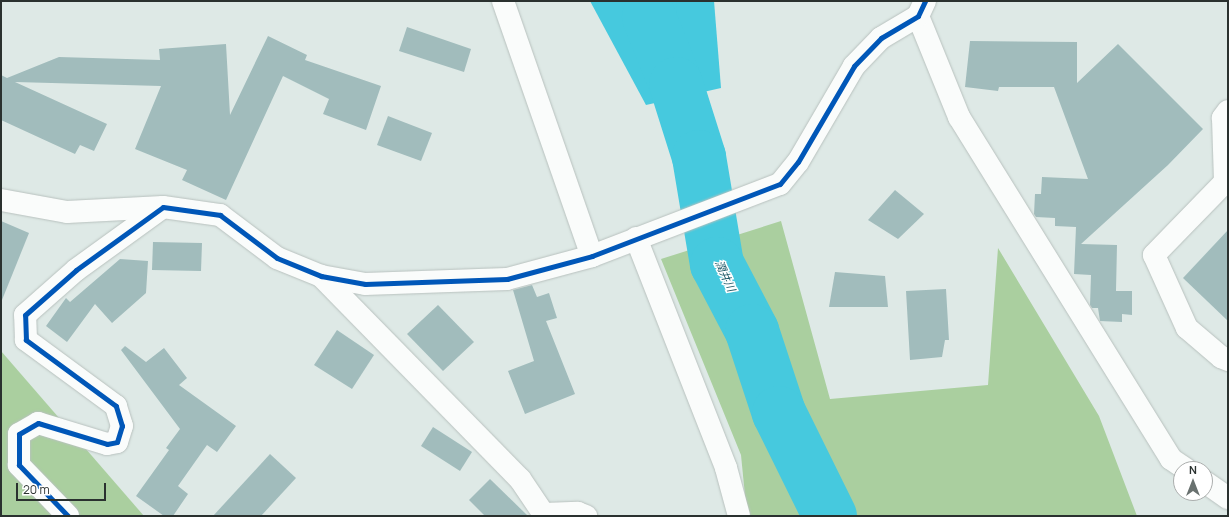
<!DOCTYPE html>
<html>
<head>
<meta charset="utf-8">
<style>
	body { margin:0 }
	#map { position:relative; width:1229px; height:517px; overflow:hidden; background:#dee9e6; font-family:Manrope,"Noto Sans JP",sans-serif }
	div>[style] { position:absolute }
	.forest>* { inset:0; background:#aacf9f }
	.water>* { inset:0; background:#46c9de }
	.river>* { height:54px; margin:-27px; padding:0 27px; transform-origin:27px; border-radius:27px; background:#46c9de }
	.building>* { inset:0; background:#a1bcbc }
	.roads { filter:drop-shadow(0 0 1px #b8c1be) drop-shadow(0 0 1px #b8c1be) }
	.minor>* { height:22px; margin:-11px; padding:0 11px; transform-origin:11px; border-radius:11px; background:#fafcfb }
	.cycleway>* { height:5px; margin:-2.5px; padding:0 2.5px; transform-origin:2.5px; border-radius:2.5px; background:#0057b8 }
	span { translate:-50% -50%; white-space:nowrap; text-align:center; line-height:1.15; -webkit-text-stroke:3px #fff; paint-order:stroke }
	.water-label { font-size:11px; color:#1f5a68; font-style:italic }
	.frame { position:absolute; inset:0; border:2px solid #2a312f; pointer-events:none }
	.north { position:absolute; left:1173px; top:461px; width:40px; height:40px; box-sizing:border-box; background:#fff; border:1px solid #aaadac; border-radius:50%; rotate:0deg; font-size:11px; font-weight:700; line-height:16px; text-align:center; color:#2a312f }
	.north::after { content:''; display:block; margin:auto; width:14px; height:18px; background:#69716f; clip-path:polygon(50% 0,100% 100%,50% 72%,0 100%) }
	.scale { position:absolute; left:16px; top:483px; width:90px; height:18px; box-sizing:border-box; border:2px solid #2a312f; border-top:0; padding-left:5px; font-size:12px; line-height:14px; white-space:nowrap; color:#2a312f; -webkit-text-stroke:3px #fff; paint-order:stroke }
</style>
</head>
<body>
<div id="map">
	<div class="forest">
		<div style="clip-path:polygon(781px 221px,830px 399px,988px 385px,998px 248px,1099px 416px,1137px 516px,747px 516px,741px 455px,661px 259px)"></div>
		<div style="clip-path:polygon(1px 351px,144px 516px,1px 516px)"></div>
	</div>
	<div class="water">
		<div style="clip-path:polygon(590px 1px,714px 1px,721px 88px,646px 105px)"></div>
	</div>
	<div class="river">
		<div style="left:650px;top:1px;width:16px;rotate:94deg"></div>
		<div style="left:649px;top:17px;width:72px;rotate:68.1deg"></div>
		<div style="left:676px;top:84px;width:77px;rotate:72.5deg"></div>
		<div style="left:699px;top:157px;width:109px;rotate:80.5deg"></div>
		<div style="left:717px;top:264px;width:76px;rotate:62.4deg"></div>
		<div style="left:752px;top:331px;width:86px;rotate:71.8deg"></div>
		<div style="left:779px;top:413px;width:115px;rotate:63.7deg"></div>
	</div>
	<div class="building">
		<div style="clip-path:polygon(407px 27px,471px 49px,464px 72px,399px 51px)"></div>
		<div style="clip-path:polygon(268px 36px,307px 55px,305px 60px,381px 86px,366px 130px,323px 114px,329px 99px,283px 76px,226px 200px,182px 180px,187px 170px,135px 149px,161px 86px,15px 82px,107px 124px,94px 151px,80px 145px,75px 154px,1px 120px,1px 75px,7px 78px,59px 57px,160px 60px,159px 49px,226px 44px,230px 115px)"></div>
		<div style="clip-path:polygon(970px 41px,1077px 42px,1077px 83px,1118px 44px,1203px 129px,1168px 165px,1081px 244px,1117px 245px,1116px 291px,1132px 291px,1132px 315px,1122px 314px,1122px 322px,1100px 321px,1098px 308px,1092px 308px,1090px 305px,1091px 275px,1074px 274px,1076px 227px,1055px 226px,1055px 218px,1036px 217px,1034px 214px,1035px 194px,1041px 194px,1042px 177px,1088px 179px,1054px 87px,999px 87px,998px 91px,965px 87px)"></div>
		<div style="clip-path:polygon(388px 116px,432px 133px,421px 161px,377px 145px)"></div>
		<div style="clip-path:polygon(895px 190px,924px 214px,898px 239px,868px 220px)"></div>
		<div style="clip-path:polygon(1px 221px,29px 233px,2px 300px,1px 300px)"></div>
		<div style="clip-path:polygon(1228px 230px,1228px 321px,1183px 278px)"></div>
		<div style="clip-path:polygon(153px 242px,202px 243px,201px 271px,152px 270px)"></div>
		<div style="clip-path:polygon(120px 259px,148px 261px,146px 293px,112px 323px,95px 304px,67px 342px,46px 326px,66px 298px,70px 302px)"></div>
		<div style="clip-path:polygon(835px 272px,885px 276px,888px 307px,829px 307px)"></div>
		<div style="clip-path:polygon(532px 285px,537px 297px,549px 293px,557px 318px,546px 321px,575px 394px,525px 414px,508px 371px,534px 361px,513px 290px)"></div>
		<div style="clip-path:polygon(946px 289px,949px 340px,945px 340px,942px 357px,910px 360px,906px 291px)"></div>
		<div style="clip-path:polygon(438px 305px,474px 342px,443px 371px,407px 334px)"></div>
		<div style="clip-path:polygon(337px 330px,374px 355px,352px 389px,314px 365px)"></div>
		<div style="clip-path:polygon(125px 346px,146px 362px,164px 348px,187px 378px,179px 385px,236px 426px,217px 452px,207px 445px,178px 486px,188px 494px,173px 516px,164px 516px,136px 496px,169px 450px,166px 448px,180px 429px,121px 350px)"></div>
		<div style="clip-path:polygon(433px 427px,472px 452px,460px 471px,421px 446px)"></div>
		<div style="clip-path:polygon(270px 454px,296px 478px,261px 516px,213px 516px)"></div>
		<div style="clip-path:polygon(490px 479px,528px 516px,485px 516px,469px 500px)"></div>
	</div>
	<div class="roads">
		<div class="minor">
			<div style="left:503px;top:1px;width:270px;rotate:70.8deg"></div>
			<div style="left:918px;top:16px;width:109px;rotate:67.9deg"></div>
			<div style="left:959px;top:117px;width:402px;rotate:58.2deg"></div>
			<div style="left:1171px;top:459px;width:18px;rotate:34deg"></div>
			<div style="left:1228px;top:111px;width:9px;rotate:126deg"></div>
			<div style="left:1223px;top:118px;width:64px;rotate:88.2deg"></div>
			<div style="left:1225px;top:182px;width:102px;rotate:134.2deg"></div>
			<div style="left:1154px;top:255px;width:80px;rotate:65.7deg"></div>
			<div style="left:1187px;top:328px;width:45px;rotate:40.5deg"></div>
			<div style="left:1221px;top:357px;width:8px;rotate:23deg"></div>
			<div style="left:1px;top:200px;width:67px;rotate:10.3deg"></div>
			<div style="left:67px;top:212px;width:96px;rotate:-3deg"></div>
			<div style="left:636px;top:238px;width:247px;rotate:68.6deg"></div>
			<div style="left:726px;top:468px;width:50px;rotate:74.8deg"></div>
			<div style="left:321px;top:276px;width:284px;rotate:45.6deg"></div>
			<div style="left:520px;top:479px;width:45px;rotate:56deg"></div>
			<div style="left:1205px;top:482px;width:28px;rotate:35deg"></div>
			<div style="left:544px;top:514px;width:34px;rotate:-2deg"></div>
			<div style="left:578px;top:513px;width:9px;rotate:21deg"></div>
			<div style="left:68px;top:516px;width:71px;rotate:-133.9deg"></div>
			<div style="left:19px;top:465px;width:31px;rotate:-90deg"></div>
			<div style="left:19px;top:434px;width:22px;rotate:-30deg"></div>
			<div style="left:38px;top:423px;width:72px;rotate:16.9deg"></div>
			<div style="left:107px;top:444px;width:10px;rotate:-11deg"></div>
			<div style="left:117px;top:442px;width:17px;rotate:-73deg"></div>
			<div style="left:122px;top:426px;width:21px;rotate:-107deg"></div>
			<div style="left:116px;top:406px;width:112px;rotate:-143.7deg"></div>
			<div style="left:26px;top:340px;width:25px;rotate:-92deg"></div>
			<div style="left:25px;top:315px;width:68px;rotate:-41.4deg"></div>
			<div style="left:76px;top:270px;width:107px;rotate:-35.9deg"></div>
			<div style="left:163px;top:207px;width:58px;rotate:8deg"></div>
			<div style="left:220px;top:215px;width:71px;rotate:37deg"></div>
			<div style="left:277px;top:258px;width:48px;rotate:22.2deg"></div>
			<div style="left:321px;top:276px;width:45px;rotate:10.3deg"></div>
			<div style="left:365px;top:284px;width:142px;rotate:-2deg"></div>
			<div style="left:507px;top:279px;width:88px;rotate:-15.1deg"></div>
			<div style="left:592px;top:256px;width:201px;rotate:-21deg"></div>
			<div style="left:780px;top:184px;width:28px;rotate:-51deg"></div>
			<div style="left:798px;top:162px;width:111px;rotate:-59.7deg"></div>
			<div style="left:854px;top:66px;width:39px;rotate:-46deg"></div>
			<div style="left:881px;top:38px;width:43px;rotate:-30.7deg"></div>
			<div style="left:918px;top:16px;width:17px;rotate:-65deg"></div>
		</div>
	</div>
	<div class="cycleway">
		<div style="left:68px;top:516px;width:71px;rotate:-133.9deg"></div>
		<div style="left:19px;top:465px;width:31px;rotate:-90deg"></div>
		<div style="left:19px;top:434px;width:22px;rotate:-30deg"></div>
		<div style="left:38px;top:423px;width:72px;rotate:16.9deg"></div>
		<div style="left:107px;top:444px;width:10px;rotate:-11deg"></div>
		<div style="left:117px;top:442px;width:17px;rotate:-73deg"></div>
		<div style="left:122px;top:426px;width:21px;rotate:-107deg"></div>
		<div style="left:116px;top:406px;width:112px;rotate:-143.7deg"></div>
		<div style="left:26px;top:340px;width:25px;rotate:-92deg"></div>
		<div style="left:25px;top:315px;width:68px;rotate:-41.4deg"></div>
		<div style="left:76px;top:270px;width:107px;rotate:-35.9deg"></div>
		<div style="left:163px;top:207px;width:58px;rotate:8deg"></div>
		<div style="left:220px;top:215px;width:71px;rotate:37deg"></div>
		<div style="left:277px;top:258px;width:48px;rotate:22.2deg"></div>
		<div style="left:321px;top:276px;width:45px;rotate:10.3deg"></div>
		<div style="left:365px;top:284px;width:142px;rotate:-2deg"></div>
		<div style="left:507px;top:279px;width:88px;rotate:-15.1deg"></div>
		<div style="left:592px;top:256px;width:201px;rotate:-21deg"></div>
		<div style="left:780px;top:184px;width:28px;rotate:-51deg"></div>
		<div style="left:798px;top:162px;width:111px;rotate:-59.7deg"></div>
		<div style="left:854px;top:66px;width:39px;rotate:-46deg"></div>
		<div style="left:881px;top:38px;width:43px;rotate:-30.7deg"></div>
		<div style="left:918px;top:16px;width:17px;rotate:-65deg"></div>
	</div>
	<div class="water-label">
		<span style="left:725px;top:276px;rotate:66deg">潤井川</span>
	</div>
	<div class="frame"></div>
	<div class="north">N</div>
	<div class="scale">20 m</div>
</div>
</body>
</html>
